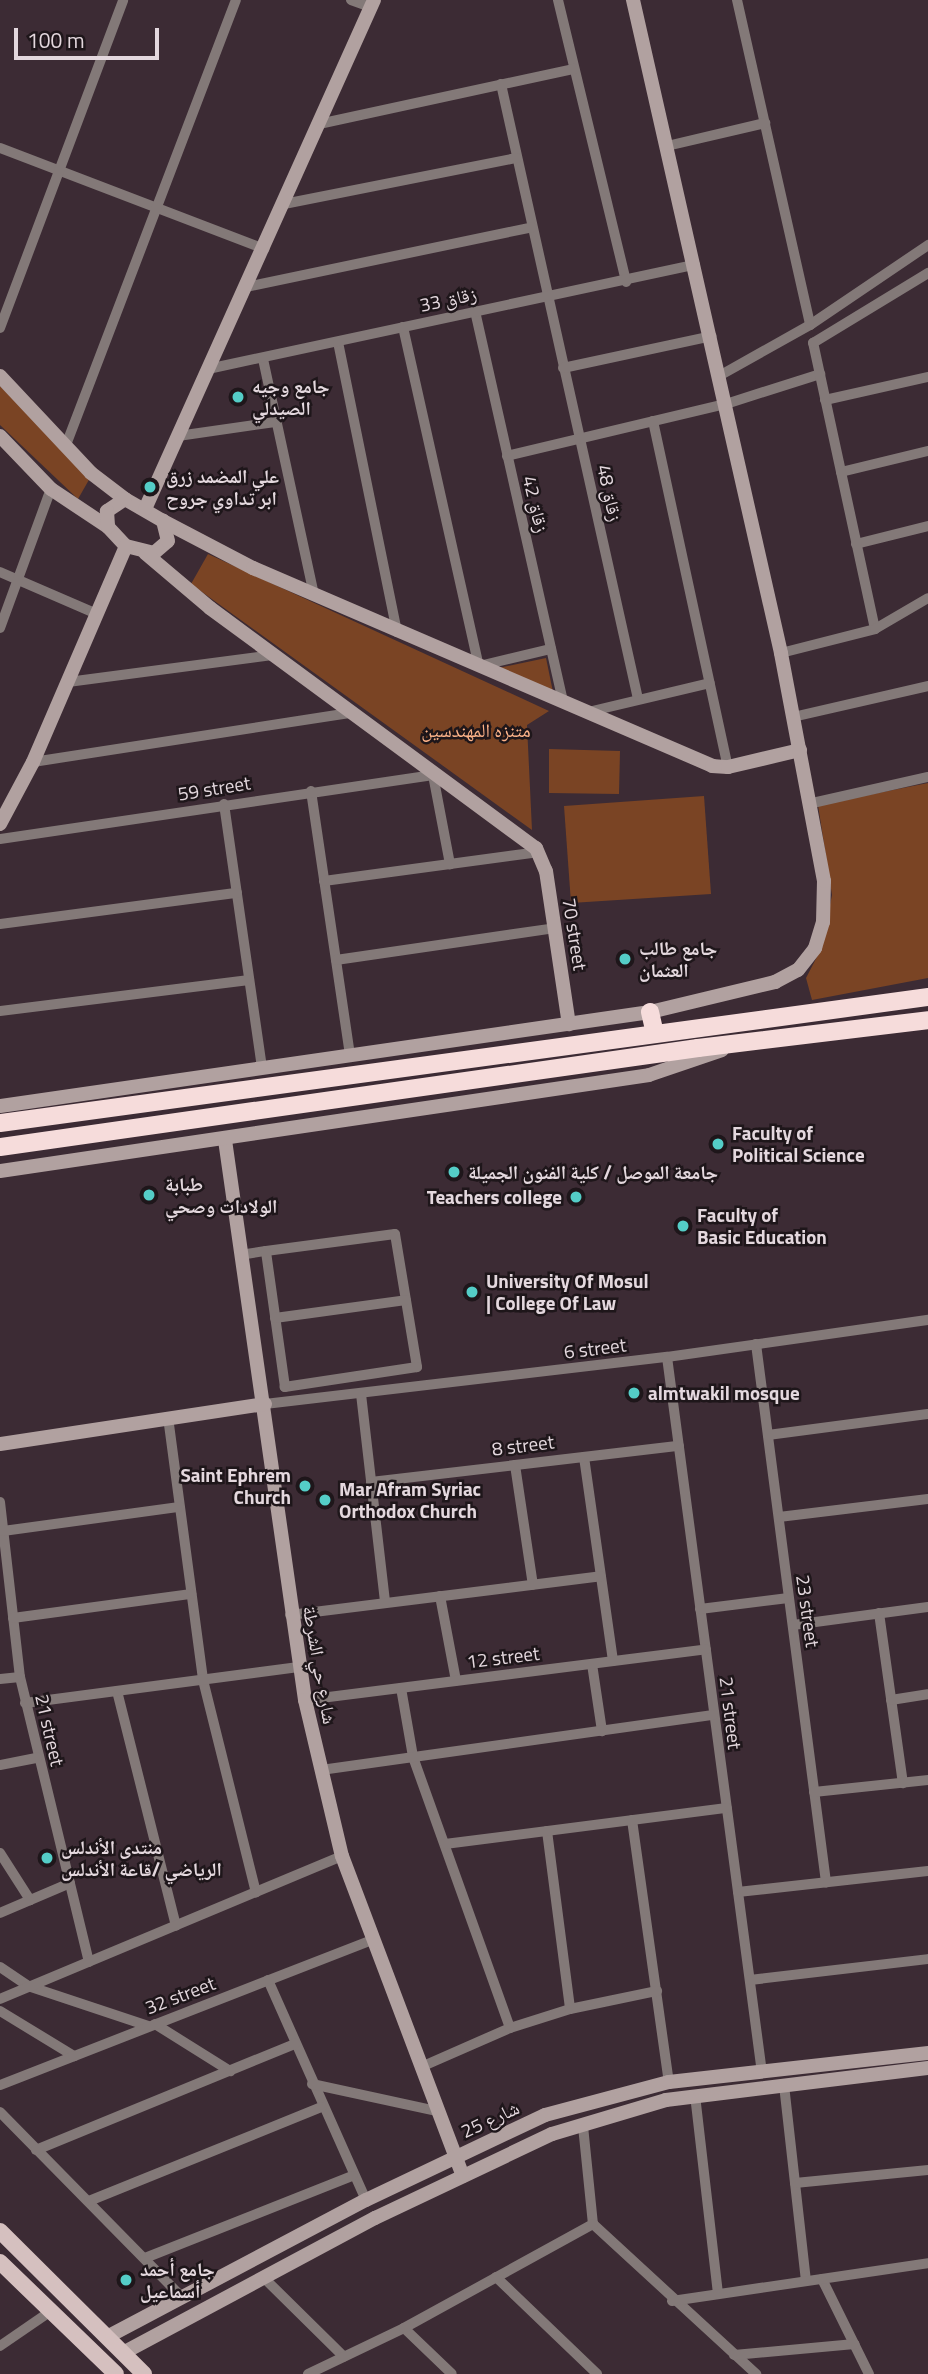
<!DOCTYPE html>
<html>
<head>
<meta charset="utf-8">
<style>
	body { margin:0 }
	#map { position:relative; width:928px; height:2374px; overflow:hidden; background:#3c2b34; font-family:"Titillium Web","Noto Naskh Arabic",sans-serif }
	div>[style] { position:absolute }
	.green>* { inset:0; background:#7a4424 }
	.street>* { height:10px; margin:-5px; padding:0 5px; transform-origin:5px; border-radius:5px; background:#837978 }
	.secondary>* { height:14px; margin:-7px; padding:0 7px; transform-origin:7px; border-radius:7px; background:#b1a1a0 }
	.primary>* { height:16px; margin:-8px; padding:0 8px; transform-origin:8px; border-radius:8px; background:#d5c0bf }
	.highway>* { height:18px; margin:-9px; padding:0 9px; transform-origin:9px; border-radius:9px; background:#f6dcdb }
	.dots>* { width:19px; height:19px; translate:-50% -50%; box-sizing:border-box; border:4px solid #1e161a; border-radius:50% }
	span { translate:-50% -50%; white-space:nowrap; text-align:center; line-height:1.15; -webkit-text-stroke:5px #1e161a; paint-order:stroke }
	.street-label { font-size:19px; color:#e4d8de }
	.poi-label { font-size:19px; color:#e4d8de; font-weight:700 }
	.left { translate:0 -50%; text-align:left }
	.right { translate:-100% -50%; text-align:right }
	.park-label { font-size:19px; color:#fdb389 }
	.scale { position:absolute; left:14px; top:28px; width:145px; height:32px; box-sizing:border-box; border:4px solid #e4d8de; border-top:0; padding-left:9px; font-size:21px; line-height:24px; white-space:nowrap; color:#e4d8de; -webkit-text-stroke:5px #1e161a; paint-order:stroke }
</style>
</head>
<body>
<div id="map">
	<div class="green">
		<div style="clip-path:polygon(0 386px,90px 478px,78px 499px,0 425px)"></div>
		<div style="clip-path:polygon(208px 554px,549px 711px,527px 725px,532px 830px,191px 584px)"></div>
		<div style="clip-path:polygon(546px 658px,553px 692px,498px 668px)"></div>
		<div style="clip-path:polygon(549px 749px,620px 751px,619px 794px,549px 793px)"></div>
		<div style="clip-path:polygon(928px 783px,928px 978px,812px 1000px,806px 978px,821px 949px,832px 895px,818px 805px)"></div>
		<div style="clip-path:polygon(704px 796px,711px 894px,571px 903px,564px 806px)"></div>
	</div>
	<div class="street">
		<div style="left:351px;top:0;width:20px;rotate:20deg"></div>
		<div style="left:558px;top:0;width:290px;rotate:76.4deg"></div>
		<div style="left:737px;top:0;width:333px;rotate:77.3deg"></div>
		<div style="left:501px;top:84px;width:630px;rotate:77.44deg"></div>
		<div style="left:319px;top:124px;width:261px;rotate:-12.2deg"></div>
		<div style="left:667px;top:146px;width:101px;rotate:-13.2deg"></div>
		<div style="left:0;top:148px;width:283px;rotate:20.9deg"></div>
		<div style="left:284px;top:204px;width:237px;rotate:-11.2deg"></div>
		<div style="left:246px;top:287px;width:292px;rotate:-11.8deg"></div>
		<div style="left:475px;top:311px;width:402px;rotate:77.3deg"></div>
		<div style="left:403px;top:327px;width:347px;rotate:77.4deg"></div>
		<div style="left:479px;top:666px;width:74px;rotate:-13.3deg"></div>
		<div style="left:0;top:328px;width:350px;rotate:-69.4deg"></div>
		<div style="left:338px;top:342px;width:296px;rotate:78.5deg"></div>
		<div style="left:263px;top:359px;width:241px;rotate:77.8deg"></div>
		<div style="left:563px;top:368px;width:152px;rotate:-12.1deg"></div>
		<div style="left:208px;top:369px;width:498px;rotate:-12.1deg"></div>
		<div style="left:719px;top:376px;width:104px;rotate:-29.3deg"></div>
		<div style="left:810px;top:325px;width:143px;rotate:-34.1deg"></div>
		<div style="left:825px;top:400px;width:106px;rotate:-12.6deg"></div>
		<div style="left:653px;top:421px;width:354px;rotate:77.8deg"></div>
		<div style="left:178px;top:436px;width:98px;rotate:-8.2deg"></div>
		<div style="left:66px;top:445px;width:476px;rotate:-69.1deg"></div>
		<div style="left:507px;top:456px;width:225px;rotate:-13.4deg"></div>
		<div style="left:726px;top:404px;width:99px;rotate:-17.7deg"></div>
		<div style="left:841px;top:472px;width:89px;rotate:-13.6deg"></div>
		<div style="left:856px;top:544px;width:74px;rotate:-14deg"></div>
		<div style="left:0;top:572px;width:106px;rotate:23.4deg"></div>
		<div style="left:0;top:628px;width:148px;rotate:-69.9deg"></div>
		<div style="left:875px;top:629px;width:293px;rotate:-102.2deg"></div>
		<div style="left:813px;top:343px;width:135px;rotate:-31.3deg"></div>
		<div style="left:781px;top:653px;width:97px;rotate:-14.3deg"></div>
		<div style="left:875px;top:629px;width:61px;rotate:-30.3deg"></div>
		<div style="left:68px;top:682px;width:206px;rotate:-7.5deg"></div>
		<div style="left:588px;top:712px;width:125px;rotate:-13.4deg"></div>
		<div style="left:793px;top:717px;width:139px;rotate:-12.9deg"></div>
		<div style="left:33px;top:762px;width:322px;rotate:-8.8deg"></div>
		<div style="left:311px;top:791px;width:268px;rotate:81.6deg"></div>
		<div style="left:224px;top:804px;width:268px;rotate:81.8deg"></div>
		<div style="left:808px;top:804px;width:123px;rotate:-12.7deg"></div>
		<div style="left:0;top:839px;width:438px;rotate:-8.4deg"></div>
		<div style="left:433px;top:775px;width:91px;rotate:79.2deg"></div>
		<div style="left:324px;top:881px;width:217px;rotate:-7.7deg"></div>
		<div style="left:0;top:924px;width:239px;rotate:-7.5deg"></div>
		<div style="left:336px;top:960px;width:221px;rotate:-8.3deg"></div>
		<div style="left:0;top:1011px;width:251px;rotate:-7.1deg"></div>
		<div style="left:240px;top:1255px;width:26px;rotate:-9deg"></div>
		<div style="left:266px;top:1251px;width:130px;rotate:-7.5deg"></div>
		<div style="left:395px;top:1234px;width:135px;rotate:80.6deg"></div>
		<div style="left:417px;top:1367px;width:134px;rotate:171.4deg"></div>
		<div style="left:285px;top:1387px;width:137px;rotate:-98deg"></div>
		<div style="left:275px;top:1318px;width:132px;rotate:-7.8deg"></div>
		<div style="left:756px;top:1344px;width:543px;rotate:82.59deg"></div>
		<div style="left:667px;top:1357px;width:722px;rotate:82.44deg"></div>
		<div style="left:361px;top:1394px;width:210px;rotate:83.4deg"></div>
		<div style="left:265px;top:1404px;width:405px;rotate:-6.7deg"></div>
		<div style="left:667px;top:1357px;width:264px;rotate:-8.1deg"></div>
		<div style="left:168px;top:1417px;width:265px;rotate:82.4deg"></div>
		<div style="left:203px;top:1680px;width:219px;rotate:76deg"></div>
		<div style="left:768px;top:1435px;width:161px;rotate:-7.5deg"></div>
		<div style="left:584px;top:1457px;width:206px;rotate:81.9deg"></div>
		<div style="left:515px;top:1465px;width:121px;rotate:81.5deg"></div>
		<div style="left:371px;top:1482px;width:310px;rotate:-6.7deg"></div>
		<div style="left:0;top:1502px;width:176px;rotate:83.5deg"></div>
		<div style="left:20px;top:1677px;width:293px;rotate:76.4deg"></div>
		<div style="left:779px;top:1517px;width:150px;rotate:-6.9deg"></div>
		<div style="left:3px;top:1531px;width:178px;rotate:-7.8deg"></div>
		<div style="left:440px;top:1596px;width:86px;rotate:79.3deg"></div>
		<div style="left:700px;top:1609px;width:89px;rotate:-7.1deg"></div>
		<div style="left:879px;top:1613px;width:172px;rotate:82deg"></div>
		<div style="left:290px;top:1615px;width:313px;rotate:-7.1deg"></div>
		<div style="left:13px;top:1618px;width:180px;rotate:-7.7deg"></div>
		<div style="left:793px;top:1625px;width:136px;rotate:-7.6deg"></div>
		<div style="left:592px;top:1664px;width:68px;rotate:81.5deg"></div>
		<div style="left:0;top:1679px;width:20px;rotate:-6deg"></div>
		<div style="left:401px;top:1688px;width:70px;rotate:80.1deg"></div>
		<div style="left:413px;top:1757px;width:288px;rotate:70.3deg"></div>
		<div style="left:117px;top:1691px;width:242px;rotate:75.9deg"></div>
		<div style="left:305px;top:1700px;width:404px;rotate:-7.2deg"></div>
		<div style="left:891px;top:1700px;width:37px;rotate:-9deg"></div>
		<div style="left:25px;top:1703px;width:274px;rotate:-7.5deg"></div>
		<div style="left:0;top:1765px;width:38px;rotate:-11deg"></div>
		<div style="left:321px;top:1770px;width:396px;rotate:-8deg"></div>
		<div style="left:814px;top:1792px;width:115px;rotate:-6deg"></div>
		<div style="left:632px;top:1820px;width:265px;rotate:82deg"></div>
		<div style="left:547px;top:1831px;width:179px;rotate:82.6deg"></div>
		<div style="left:445px;top:1844px;width:284px;rotate:-7.3deg"></div>
		<div style="left:0;top:1853px;width:56px;rotate:57.4deg"></div>
		<div style="left:738px;top:1892px;width:191px;rotate:-6.3deg"></div>
		<div style="left:0;top:1913px;width:76px;rotate:-23.2deg"></div>
		<div style="left:0;top:1967px;width:34px;rotate:34deg"></div>
		<div style="left:28px;top:1986px;width:126px;rotate:18.4deg"></div>
		<div style="left:268px;top:1980px;width:241px;rotate:66deg"></div>
		<div style="left:750px;top:1980px;width:179px;rotate:-6.7deg"></div>
		<div style="left:0;top:1999px;width:371px;rotate:-22.7deg"></div>
		<div style="left:0;top:2011px;width:87px;rotate:31.3deg"></div>
		<div style="left:155px;top:2024px;width:89px;rotate:32.1deg"></div>
		<div style="left:421px;top:2067px;width:97px;rotate:-23.7deg"></div>
		<div style="left:510px;top:2028px;width:63px;rotate:-17.6deg"></div>
		<div style="left:570px;top:2009px;width:89px;rotate:-11.7deg"></div>
		<div style="left:312px;top:2084px;width:128px;rotate:12.2deg"></div>
		<div style="left:0;top:2085px;width:401px;rotate:-21.3deg"></div>
		<div style="left:784px;top:2085px;width:196px;rotate:83.6deg"></div>
		<div style="left:695px;top:2095px;width:200px;rotate:83.4deg"></div>
		<div style="left:0;top:2112px;width:261px;rotate:45.5deg"></div>
		<div style="left:583px;top:2126px;width:99px;rotate:84.2deg"></div>
		<div style="left:593px;top:2224px;width:222px;rotate:42.6deg"></div>
		<div style="left:36px;top:2150px;width:280px;rotate:-22.3deg"></div>
		<div style="left:795px;top:2183px;width:134px;rotate:-5.6deg"></div>
		<div style="left:89px;top:2201px;width:251px;rotate:-22deg"></div>
		<div style="left:145px;top:2258px;width:223px;rotate:-21.6deg"></div>
		<div style="left:496px;top:2277px;width:140px;rotate:43.8deg"></div>
		<div style="left:264px;top:2278px;width:112px;rotate:44.6deg"></div>
		<div style="left:822px;top:2279px;width:106px;rotate:63.7deg"></div>
		<div style="left:672px;top:2301px;width:259px;rotate:-8.4deg"></div>
		<div style="left:404px;top:2328px;width:66px;rotate:43.8deg"></div>
		<div style="left:0;top:2346px;width:62px;rotate:-34.5deg"></div>
		<div style="left:734px;top:2355px;width:121px;rotate:-5.2deg"></div>
		<div style="left:308px;top:2374px;width:106px;rotate:-25.6deg"></div>
		<div style="left:404px;top:2328px;width:216px;rotate:-28.8deg"></div>
	</div>
	<div class="secondary">
		<div style="left:0;top:376px;width:133px;rotate:46.8deg"></div>
		<div style="left:91px;top:473px;width:43px;rotate:37.4deg"></div>
		<div style="left:0;top:436px;width:74px;rotate:46.1deg"></div>
		<div style="left:51px;top:489px;width:69px;rotate:33.7deg"></div>
		<div style="left:108px;top:527px;width:26px;rotate:47deg"></div>
		<div style="left:126px;top:546px;width:29px;rotate:14deg"></div>
		<div style="left:154px;top:553px;width:18px;rotate:-41deg"></div>
		<div style="left:168px;top:541px;width:21px;rotate:-104deg"></div>
		<div style="left:163px;top:521px;width:44px;rotate:-149.9deg"></div>
		<div style="left:125px;top:499px;width:22px;rotate:146deg"></div>
		<div style="left:107px;top:511px;width:16px;rotate:86deg"></div>
		<div style="left:145px;top:509px;width:558px;rotate:-65.78deg"></div>
		<div style="left:163px;top:521px;width:102px;rotate:27.6deg"></div>
		<div style="left:253px;top:568px;width:500px;rotate:23.3deg"></div>
		<div style="left:712px;top:766px;width:16px;rotate:4deg"></div>
		<div style="left:728px;top:767px;width:74px;rotate:-13.3deg"></div>
		<div style="left:145px;top:553px;width:85px;rotate:40.2deg"></div>
		<div style="left:210px;top:608px;width:405px;rotate:36.4deg"></div>
		<div style="left:536px;top:848px;width:25px;rotate:67deg"></div>
		<div style="left:546px;top:871px;width:155px;rotate:81.5deg"></div>
		<div style="left:0;top:824px;width:70px;rotate:-62deg"></div>
		<div style="left:33px;top:762px;width:235px;rotate:-66.7deg"></div>
		<div style="left:0;top:1106px;width:657px;rotate:-8.23deg"></div>
		<div style="left:650px;top:1012px;width:129px;rotate:-13.5deg"></div>
		<div style="left:775px;top:982px;width:26px;rotate:-28deg"></div>
		<div style="left:798px;top:970px;width:28px;rotate:-52deg"></div>
		<div style="left:815px;top:948px;width:27px;rotate:-73deg"></div>
		<div style="left:823px;top:922px;width:41px;rotate:-88.6deg"></div>
		<div style="left:824px;top:881px;width:232px;rotate:-100.7deg"></div>
		<div style="left:781px;top:653px;width:670px;rotate:-102.77deg"></div>
		<div style="left:225px;top:1140px;width:566px;rotate:81.87deg"></div>
		<div style="left:305px;top:1700px;width:160px;rotate:76.7deg"></div>
		<div style="left:342px;top:1856px;width:342px;rotate:69.3deg"></div>
		<div style="left:0;top:1171px;width:656px;rotate:-8.41deg"></div>
		<div style="left:649px;top:1075px;width:77px;rotate:-18.9deg"></div>
		<div style="left:0;top:1444px;width:268px;rotate:-8.6deg"></div>
		<div style="left:107px;top:2337px;width:293px;rotate:-27.9deg"></div>
		<div style="left:366px;top:2200px;width:198px;rotate:-25.4deg"></div>
		<div style="left:545px;top:2115px;width:128px;rotate:-14.9deg"></div>
		<div style="left:669px;top:2082px;width:261px;rotate:-6.4deg"></div>
		<div style="left:123px;top:2353px;width:286px;rotate:-28.2deg"></div>
		<div style="left:375px;top:2218px;width:196px;rotate:-25.4deg"></div>
		<div style="left:552px;top:2134px;width:119px;rotate:-16.6deg"></div>
		<div style="left:666px;top:2100px;width:264px;rotate:-7deg"></div>
	</div>
	<div class="primary">
		<div style="left:0;top:2231px;width:203px;rotate:44.8deg"></div>
		<div style="left:0;top:2262px;width:161px;rotate:44deg"></div>
	</div>
	<div class="highway">
		<div style="left:650px;top:1012px;width:22px;rotate:77deg"></div>
		<div style="left:0;top:1123px;width:937px;rotate:-7.73deg"></div>
		<div style="left:0;top:1147px;width:705px;rotate:-8.07deg"></div>
		<div style="left:698px;top:1048px;width:232px;rotate:-6.9deg"></div>
	</div>
	<div class="dots">
		<div style="left:238px;top:397px;background:#54cdc7"></div>
		<div style="left:150px;top:487px;background:#54cdc7"></div>
		<div style="left:625px;top:959px;background:#54cdc7"></div>
		<div style="left:718px;top:1144px;background:#54cdc7"></div>
		<div style="left:454px;top:1172px;background:#54cdc7"></div>
		<div style="left:149px;top:1195px;background:#54cdc7"></div>
		<div style="left:576px;top:1197px;background:#54cdc7"></div>
		<div style="left:683px;top:1226px;background:#54cdc7"></div>
		<div style="left:472px;top:1292px;background:#54cdc7"></div>
		<div style="left:634px;top:1393px;background:#54cdc7"></div>
		<div style="left:305px;top:1486px;background:#54cdc7"></div>
		<div style="left:325px;top:1500px;background:#54cdc7"></div>
		<div style="left:47px;top:1858px;background:#54cdc7"></div>
		<div style="left:126px;top:2280px;background:#54cdc7"></div>
	</div>
	<div class="street-label">
		<span style="left:448px;top:299px;rotate:-12deg">زقاق 33</span>
		<span style="left:610px;top:493px;rotate:78deg">زقاق 48</span>
		<span style="left:536px;top:504px;rotate:77deg">زقاق 42</span>
		<span style="left:214px;top:788px;rotate:-9deg">59 street</span>
		<span style="left:575px;top:934px;rotate:81deg">70 street</span>
		<span style="left:595px;top:1348px;rotate:-7deg">6 street</span>
		<span style="left:523px;top:1445px;rotate:-7deg">8 street</span>
		<span style="left:808px;top:1611px;rotate:82deg">23 street</span>
		<span style="left:503px;top:1657px;rotate:-7deg">12 street</span>
		<span style="left:320px;top:1665px;rotate:80deg">شارع حي الشرطة</span>
		<span style="left:731px;top:1713px;rotate:83deg">21 street</span>
		<span style="left:50px;top:1730px;rotate:77deg">21 street</span>
		<span style="left:180px;top:1995px;rotate:-21deg">32 street</span>
		<span style="left:490px;top:2119px;rotate:-25deg">شارع 25</span>
	</div>
	<div class="poi-label">
		<span class="left" style="left:252px;top:397px">جامع وجيه<br>الصيدلي</span>
		<span class="left" style="left:166px;top:487px">علي المضمد زرق<br>ابر تداوي جروح</span>
		<span class="left" style="left:639px;top:959px">جامع طالب<br>العثمان</span>
		<span class="left" style="left:732px;top:1144px">Faculty of<br>Political Science</span>
		<span class="left" style="left:468px;top:1172px">جامعة الموصل / كلية الفنون الجميلة</span>
		<span class="left" style="left:165px;top:1195px">طبابة<br>الولادات وصحي</span>
		<span class="right" style="left:562px;top:1197px">Teachers college</span>
		<span class="left" style="left:697px;top:1226px">Faculty of<br>Basic Education</span>
		<span class="left" style="left:486px;top:1292px">University Of Mosul<br>| College Of Law</span>
		<span class="left" style="left:648px;top:1393px">almtwakil mosque</span>
		<span class="right" style="left:291px;top:1486px">Saint Ephrem<br>Church</span>
		<span class="left" style="left:339px;top:1500px">Mar Afram Syriac<br>Orthodox Church</span>
		<span class="left" style="left:61px;top:1858px">منتدى الأندلس<br>الرياضي /قاعة الأندلس</span>
		<span class="left" style="left:140px;top:2280px">جامع أحمد<br>أسماعيل</span>
	</div>
	<div class="park-label">
		<span style="left:476px;top:730px">متنزه المهندسين</span>
	</div>
	<div class="scale">100 m</div>
</div>
</body>
</html>
